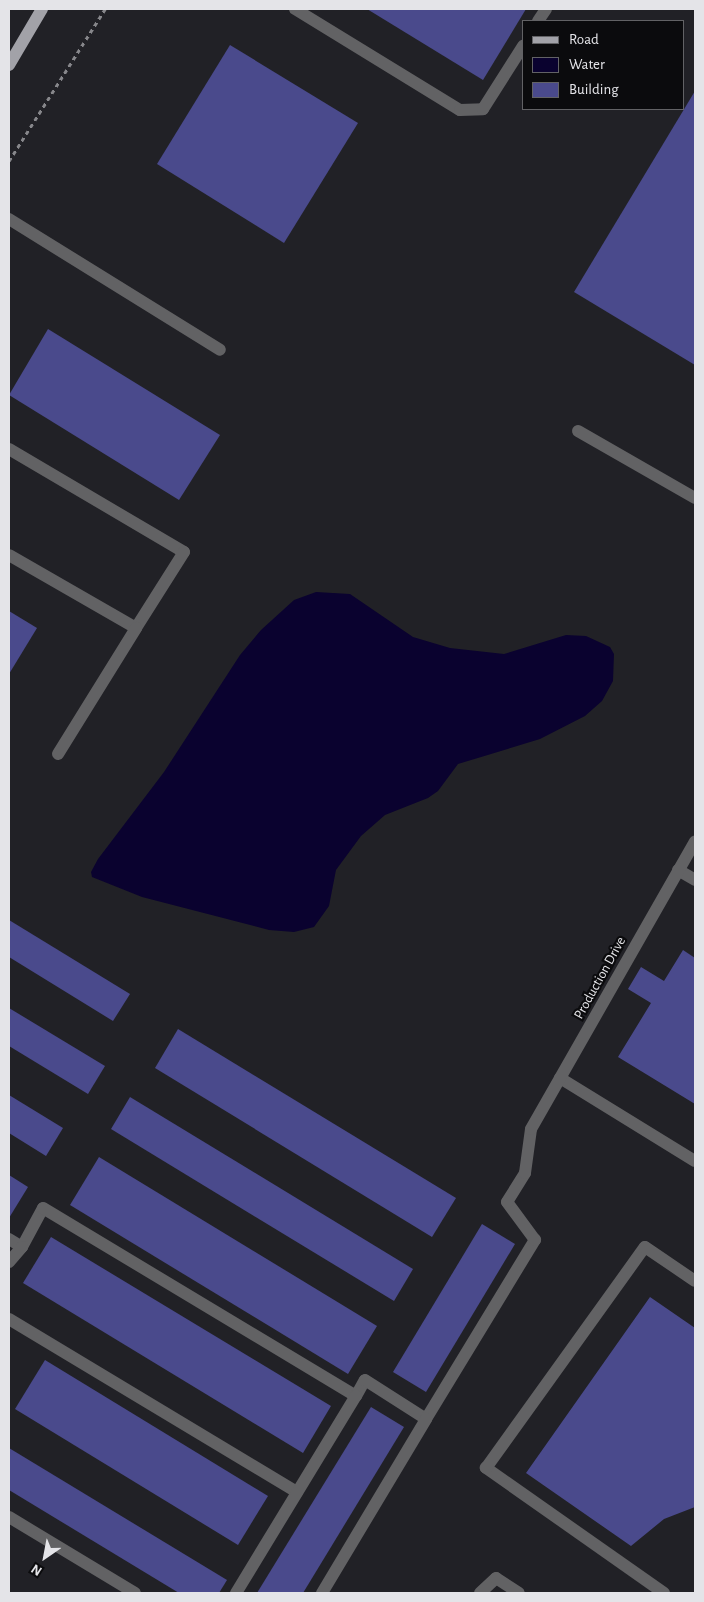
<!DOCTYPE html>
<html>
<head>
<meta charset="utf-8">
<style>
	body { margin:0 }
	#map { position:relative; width:704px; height:1602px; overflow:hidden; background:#212126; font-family:"Alegreya Sans",sans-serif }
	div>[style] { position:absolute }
	.water>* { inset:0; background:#0a022f }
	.building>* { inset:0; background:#4a4a8c }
	.path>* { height:3px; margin-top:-1.5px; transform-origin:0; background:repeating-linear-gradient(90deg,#87878b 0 4px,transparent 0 8px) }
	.minor>* { height:12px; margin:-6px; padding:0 6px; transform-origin:6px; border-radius:6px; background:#626264 }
	.major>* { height:12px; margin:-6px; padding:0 6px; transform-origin:6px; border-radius:6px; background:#a2a2a8 }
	span { translate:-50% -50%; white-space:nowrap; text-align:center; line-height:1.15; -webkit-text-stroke:4.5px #0b0b0d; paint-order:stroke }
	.street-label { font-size:14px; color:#e4e4e8 }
	.frame { position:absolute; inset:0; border:10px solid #e4e4e8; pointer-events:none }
	.legend { position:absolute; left:522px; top:20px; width:162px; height:90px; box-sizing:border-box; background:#0b0b0d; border:1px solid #626265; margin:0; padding:6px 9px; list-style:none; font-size:15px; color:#e4e4e8 }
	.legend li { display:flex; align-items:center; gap:10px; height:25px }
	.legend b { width:25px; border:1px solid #626265 }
	.north { position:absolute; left:20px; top:1532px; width:50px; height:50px; -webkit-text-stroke:4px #0b0b0d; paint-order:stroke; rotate:213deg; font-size:14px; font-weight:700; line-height:20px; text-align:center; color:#e4e4e8 }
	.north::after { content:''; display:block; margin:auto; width:18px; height:22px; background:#e4e4e8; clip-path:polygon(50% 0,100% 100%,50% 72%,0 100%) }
</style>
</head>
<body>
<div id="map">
	<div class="water">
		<div style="clip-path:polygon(316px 592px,350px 594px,413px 637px,450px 648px,504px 654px,566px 635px,586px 636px,610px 647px,614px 654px,613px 681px,602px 701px,585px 716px,540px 739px,458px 764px,438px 791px,428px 798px,385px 815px,361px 836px,336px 870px,329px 906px,314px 927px,294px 932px,269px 930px,142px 897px,92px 877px,91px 872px,98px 859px,164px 772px,240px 655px,261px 630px,294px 600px)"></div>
	</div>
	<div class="building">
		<div style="clip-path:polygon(367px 9px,526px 9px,483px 80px)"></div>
		<div style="clip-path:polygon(230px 45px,358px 123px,284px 243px,157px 164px)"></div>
		<div style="clip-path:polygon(695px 91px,695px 365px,574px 292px)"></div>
		<div style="clip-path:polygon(48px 329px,220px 435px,179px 500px,9px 395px)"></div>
		<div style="clip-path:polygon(9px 611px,37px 628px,9px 674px)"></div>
		<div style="clip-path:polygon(9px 920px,130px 994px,113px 1021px,9px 957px)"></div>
		<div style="clip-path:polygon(683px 950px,695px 958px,695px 1104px,618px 1057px,651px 1003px,628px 989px,641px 967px,664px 981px)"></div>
		<div style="clip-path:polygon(9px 1008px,105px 1066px,88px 1094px,9px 1046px)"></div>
		<div style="clip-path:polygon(178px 1029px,456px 1198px,432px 1237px,155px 1068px)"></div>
		<div style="clip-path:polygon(9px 1095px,63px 1128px,46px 1156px,9px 1133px)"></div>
		<div style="clip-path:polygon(130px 1097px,413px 1269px,394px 1301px,111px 1129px)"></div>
		<div style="clip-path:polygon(99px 1157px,377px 1326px,348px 1374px,70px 1205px)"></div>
		<div style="clip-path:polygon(9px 1175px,28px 1187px,9px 1218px)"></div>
		<div style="clip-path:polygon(482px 1224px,515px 1244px,426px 1392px,393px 1372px)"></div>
		<div style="clip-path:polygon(51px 1237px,331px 1406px,303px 1453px,23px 1283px)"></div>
		<div style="clip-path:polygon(650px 1297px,695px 1328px,695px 1507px,664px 1519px,631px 1546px,526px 1473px)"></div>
		<div style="clip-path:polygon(45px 1360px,268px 1496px,238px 1545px,15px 1409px)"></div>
		<div style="clip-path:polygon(371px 1407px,404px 1427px,303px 1593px,257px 1593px)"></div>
		<div style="clip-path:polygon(9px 1448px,227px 1580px,219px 1593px,179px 1593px,9px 1490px)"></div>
	</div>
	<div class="path">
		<div style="left:9px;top:161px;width:180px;rotate:-57.7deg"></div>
	</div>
	<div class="minor">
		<div style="left:295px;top:9px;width:193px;rotate:31.5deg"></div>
		<div style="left:460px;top:110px;width:23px;rotate:-2deg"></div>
		<div style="left:483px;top:109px;width:75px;rotate:-57.6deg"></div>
		<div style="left:538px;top:21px;width:14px;rotate:-56deg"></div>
		<div style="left:9px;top:219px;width:248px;rotate:31.8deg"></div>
		<div style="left:578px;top:431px;width:135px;rotate:29.8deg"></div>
		<div style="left:9px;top:449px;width:203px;rotate:30.5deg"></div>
		<div style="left:184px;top:552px;width:90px;rotate:122.3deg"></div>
		<div style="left:136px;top:628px;width:146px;rotate:-150.1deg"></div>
		<div style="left:58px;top:754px;width:148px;rotate:-58.2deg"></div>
		<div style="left:678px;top:870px;width:20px;rotate:30deg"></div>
		<div style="left:560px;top:1078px;width:158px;rotate:31.6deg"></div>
		<div style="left:9px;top:1239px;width:15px;rotate:32deg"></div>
		<div style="left:22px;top:1247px;width:44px;rotate:-61.7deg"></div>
		<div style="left:43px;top:1208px;width:365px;rotate:31deg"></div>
		<div style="left:356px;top:1396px;width:18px;rotate:-61deg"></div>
		<div style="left:365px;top:1380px;width:72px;rotate:32.6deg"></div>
		<div style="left:426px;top:1419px;width:210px;rotate:-58.7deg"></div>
		<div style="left:535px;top:1240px;width:47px;rotate:-126.4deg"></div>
		<div style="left:507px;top:1202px;width:34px;rotate:-58deg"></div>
		<div style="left:525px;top:1173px;width:44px;rotate:-82.2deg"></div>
		<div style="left:531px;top:1129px;width:331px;rotate:-60.3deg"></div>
		<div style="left:9px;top:1262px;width:20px;rotate:-49deg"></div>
		<div style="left:9px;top:1319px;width:336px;rotate:31deg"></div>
		<div style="left:9px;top:1517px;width:147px;rotate:31.1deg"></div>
		<div style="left:236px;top:1593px;width:231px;rotate:-58.7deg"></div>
		<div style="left:322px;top:1593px;width:203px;rotate:-59.1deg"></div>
		<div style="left:480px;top:1593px;width:22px;rotate:-43deg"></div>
		<div style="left:496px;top:1578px;width:27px;rotate:33deg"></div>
		<div style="left:664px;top:1593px;width:218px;rotate:-144.9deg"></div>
		<div style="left:486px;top:1468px;width:272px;rotate:-54.3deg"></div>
		<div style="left:645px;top:1247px;width:60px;rotate:34.2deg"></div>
	</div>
	<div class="major">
		<div style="left:9px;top:65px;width:65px;rotate:-59.5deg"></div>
	</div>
	<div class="street-label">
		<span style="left:600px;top:978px;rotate:-61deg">Production Drive</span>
	</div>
	<div class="frame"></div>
	<ul class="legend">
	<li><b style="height:6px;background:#a2a2a8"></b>Road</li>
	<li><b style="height:14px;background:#0a022f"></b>Water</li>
	<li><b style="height:14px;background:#4a4a8c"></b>Building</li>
	</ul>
	<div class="north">N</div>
</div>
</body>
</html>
